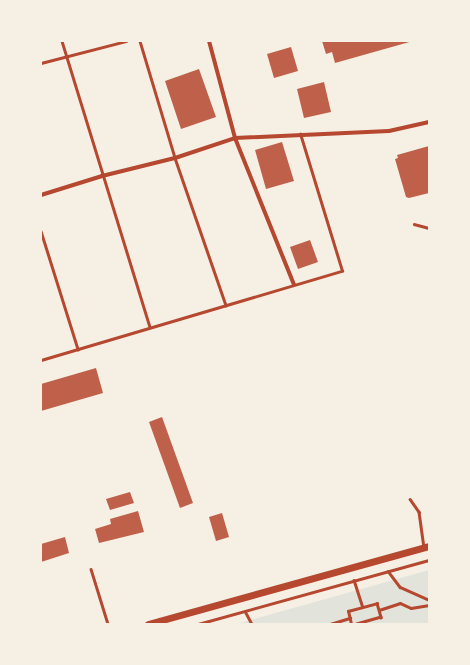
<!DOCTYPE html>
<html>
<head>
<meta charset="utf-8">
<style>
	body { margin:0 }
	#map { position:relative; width:470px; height:665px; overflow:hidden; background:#f6efe4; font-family:"PT Sans",sans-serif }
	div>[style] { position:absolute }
	.green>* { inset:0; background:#e2e4dc }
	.building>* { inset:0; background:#bf614a }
	.path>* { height:2.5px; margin:-1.25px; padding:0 1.25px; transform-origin:1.25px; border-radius:1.25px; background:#b5482f }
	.service>* { height:2.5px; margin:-1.25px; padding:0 1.25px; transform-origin:1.25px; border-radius:1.25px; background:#b5482f }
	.minor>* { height:4px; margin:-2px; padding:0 2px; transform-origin:2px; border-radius:2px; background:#b5482f }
	.secondary>* { height:7px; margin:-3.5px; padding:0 3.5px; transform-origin:3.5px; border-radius:3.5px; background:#b5482f }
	span { translate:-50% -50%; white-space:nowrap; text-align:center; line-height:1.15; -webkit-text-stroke:4px #f6efe4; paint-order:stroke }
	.frame { position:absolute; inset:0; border:42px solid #f6efe4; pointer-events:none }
</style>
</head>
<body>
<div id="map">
	<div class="green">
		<div style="clip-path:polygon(429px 570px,429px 624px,236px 624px)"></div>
	</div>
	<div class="building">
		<div style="clip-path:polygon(322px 41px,413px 41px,335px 63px,332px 52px,326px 54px)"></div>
		<div style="clip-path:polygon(291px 47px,298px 71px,274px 78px,267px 54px)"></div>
		<div style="clip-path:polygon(199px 69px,216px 117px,181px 129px,165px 81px)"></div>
		<div style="clip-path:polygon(324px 82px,331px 112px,304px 118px,297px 89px)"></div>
		<div style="clip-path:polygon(282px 142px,294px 181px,266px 189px,255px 150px)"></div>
		<div style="clip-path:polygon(429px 146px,429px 193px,409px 198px,406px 197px,395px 159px,398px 158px,397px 155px)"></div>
		<div style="clip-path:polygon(310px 240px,318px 262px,298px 269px,290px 247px)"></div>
		<div style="clip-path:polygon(96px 368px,103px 393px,41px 411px,41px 384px)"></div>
		<div style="clip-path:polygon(162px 417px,193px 503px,180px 508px,149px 422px)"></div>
		<div style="clip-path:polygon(130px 492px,134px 503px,110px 510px,106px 499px)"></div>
		<div style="clip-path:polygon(138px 511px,144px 532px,99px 543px,95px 529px,111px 524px,110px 519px)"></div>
		<div style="clip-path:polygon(222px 513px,229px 537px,216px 541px,209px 517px)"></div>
		<div style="clip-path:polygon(65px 537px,69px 553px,41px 562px,41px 544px)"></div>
	</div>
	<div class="path">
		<div style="left:414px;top:224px;width:16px;rotate:15deg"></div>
		<div style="left:388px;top:571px;width:20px;rotate:53deg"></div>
		<div style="left:400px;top:587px;width:32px;rotate:24deg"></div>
		<div style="left:354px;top:580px;width:28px;rotate:72deg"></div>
		<div style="left:379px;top:610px;width:22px;rotate:-18deg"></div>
		<div style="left:400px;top:603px;width:12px;rotate:24deg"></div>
		<div style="left:411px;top:608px;width:18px;rotate:-9deg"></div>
		<div style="left:245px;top:611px;width:15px;rotate:62deg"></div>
		<div style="left:198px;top:624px;width:240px;rotate:-15.5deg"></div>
		<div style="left:301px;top:624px;width:7px"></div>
		<div style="left:330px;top:624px;width:21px;rotate:-17deg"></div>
		<div style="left:351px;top:624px;width:13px;rotate:-103deg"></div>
		<div style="left:348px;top:611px;width:30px;rotate:-15deg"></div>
		<div style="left:377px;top:603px;width:15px;rotate:74deg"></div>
		<div style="left:381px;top:617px;width:25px;rotate:164deg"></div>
	</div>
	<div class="service">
		<div style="left:62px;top:41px;width:299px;rotate:72.9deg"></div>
		<div style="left:140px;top:41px;width:122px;rotate:73.3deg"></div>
		<div style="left:175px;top:158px;width:156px;rotate:70.9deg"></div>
		<div style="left:41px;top:63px;width:88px;rotate:-14.5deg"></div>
		<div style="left:41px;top:231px;width:124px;rotate:72.6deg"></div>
		<div style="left:41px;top:360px;width:314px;rotate:-16.5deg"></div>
		<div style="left:342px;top:271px;width:143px;rotate:-107deg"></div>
		<div style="left:410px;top:499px;width:16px;rotate:55deg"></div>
		<div style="left:419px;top:512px;width:35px;rotate:82deg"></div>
		<div style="left:91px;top:569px;width:58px;rotate:72.8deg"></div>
	</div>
	<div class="minor">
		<div style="left:209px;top:41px;width:100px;rotate:75deg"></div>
		<div style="left:235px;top:138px;width:158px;rotate:68.1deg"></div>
		<div style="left:41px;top:195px;width:64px;rotate:-17.3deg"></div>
		<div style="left:102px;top:176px;width:75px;rotate:-13.9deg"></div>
		<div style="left:175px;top:158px;width:63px;rotate:-18.4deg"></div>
		<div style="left:235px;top:138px;width:154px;rotate:-2.6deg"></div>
		<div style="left:389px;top:131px;width:41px;rotate:-12.7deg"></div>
	</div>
	<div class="secondary">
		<div style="left:148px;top:624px;width:292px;rotate:-15.5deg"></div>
	</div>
	<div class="frame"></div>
</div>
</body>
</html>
